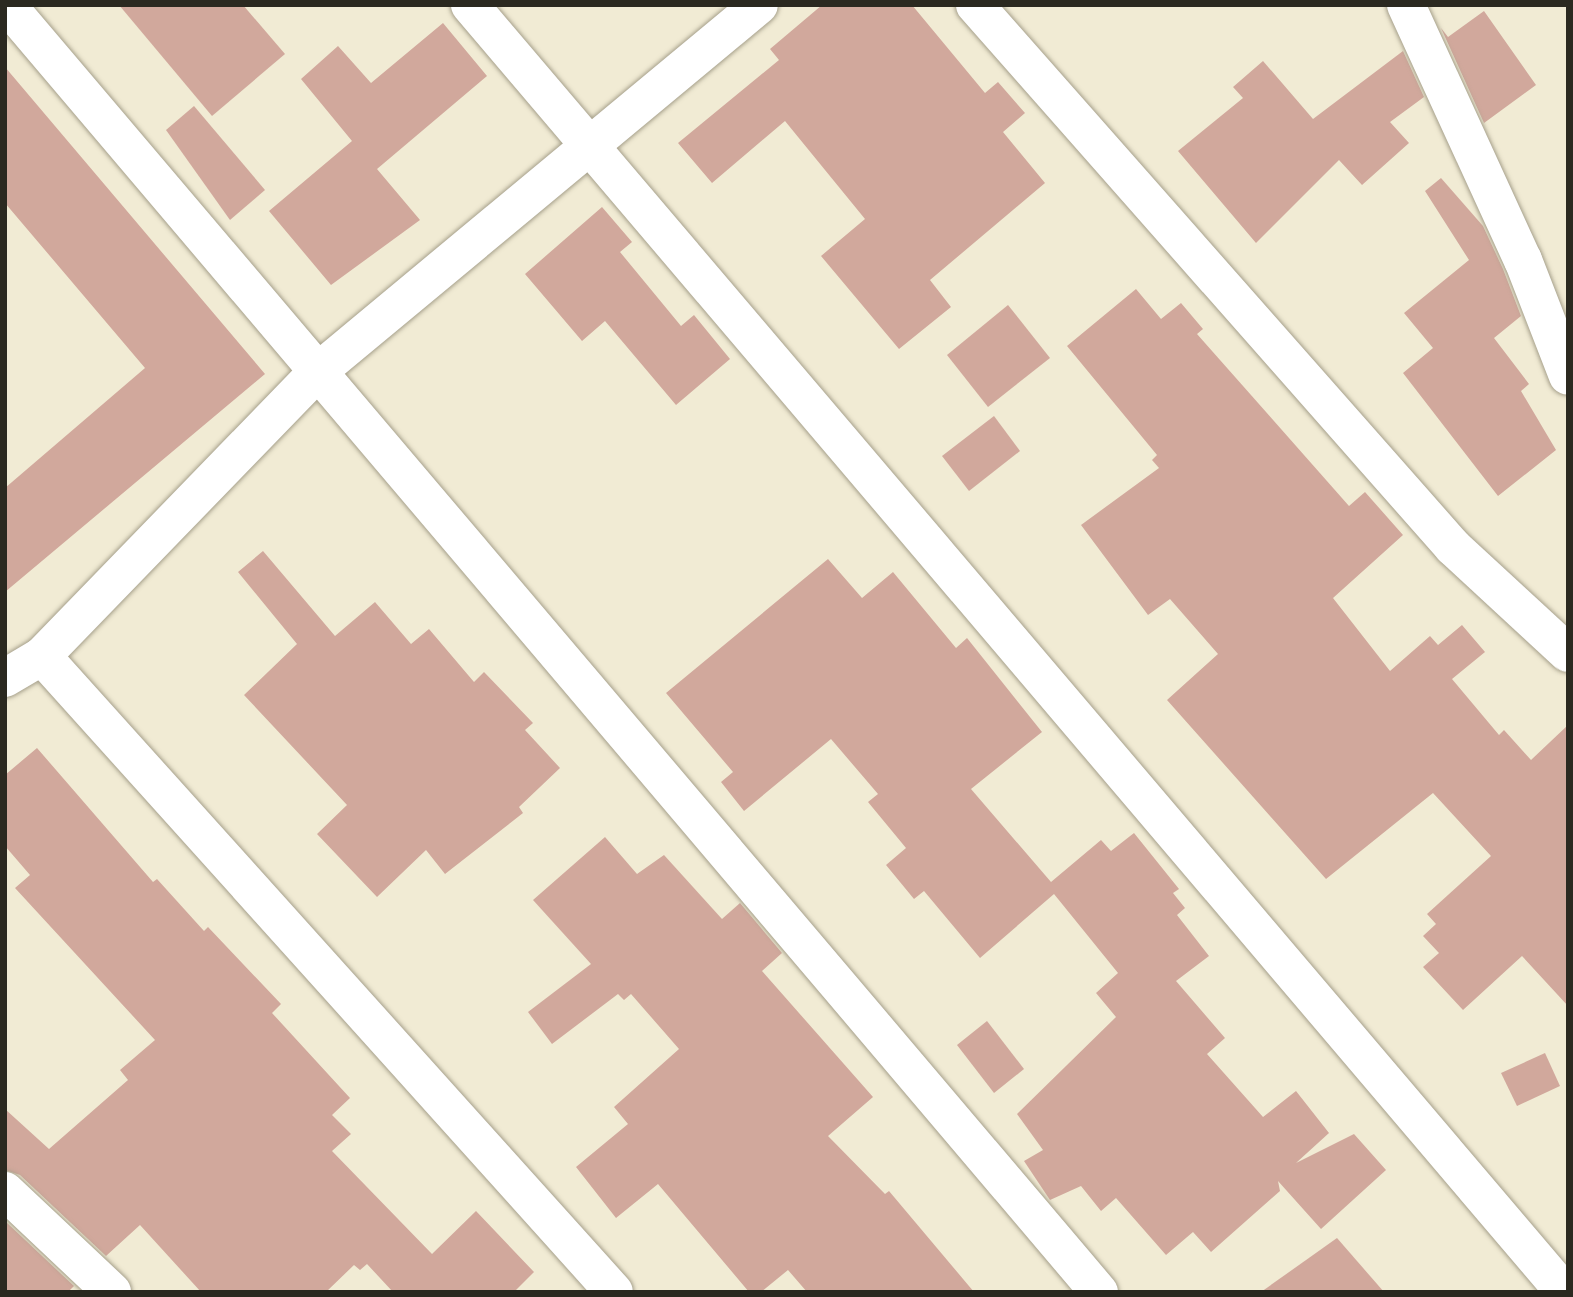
<!DOCTYPE html>
<html>
<head>
<meta charset="utf-8">
<style>
	body { margin:0 }
	#map { position:relative; width:1573px; height:1297px; overflow:hidden; background:#f1ebd4; font-family:Overpass,sans-serif }
	div>[style] { position:absolute }
	.building>* { inset:0; background:#d1a89c }
	.roads { filter:drop-shadow(0 0 2px #a6a08b) drop-shadow(0 0 2px #a6a08b) }
	.minor>* { height:38px; margin:-19px; padding:0 19px; transform-origin:19px; border-radius:19px; background:#fff }
	.tertiary>* { height:38px; margin:-19px; padding:0 19px; transform-origin:19px; border-radius:19px; background:#fff }
	span { translate:-50% -50%; white-space:nowrap; text-align:center; line-height:1.15; -webkit-text-stroke:5px #fff; paint-order:stroke }
	.frame { position:absolute; inset:0; border:7px solid #2b2920; pointer-events:none }
</style>
</head>
<body>
<div id="map">
	<div class="building">
		<div style="clip-path:polygon(119px 5px,243px 5px,285px 54px,212px 116px)"></div>
		<div style="clip-path:polygon(822px 5px,912px 5px,985px 93px,998px 82px,1025px 113px,1003px 132px,1045px 183px,930px 280px,951px 307px,899px 349px,821px 256px,865px 219px,785px 121px,712px 183px,678px 143px,779px 60px,770px 49px)"></div>
		<div style="clip-path:polygon(1484px 11px,1536px 85px,1484px 123px,1441px 28px,1448px 37px)"></div>
		<div style="clip-path:polygon(443px 23px,487px 76px,377px 169px,420px 220px,331px 285px,269px 211px,352px 141px,301px 79px,338px 46px,371px 83px)"></div>
		<div style="clip-path:polygon(1403px 51px,1424px 97px,1390px 122px,1409px 143px,1362px 185px,1339px 160px,1256px 243px,1178px 151px,1243px 98px,1233px 87px,1263px 61px,1313px 119px)"></div>
		<div style="clip-path:polygon(5px 67px,265px 374px,5px 592px,5px 488px,145px 368px,5px 203px)"></div>
		<div style="clip-path:polygon(194px 106px,265px 190px,230px 220px,166px 130px)"></div>
		<div style="clip-path:polygon(1441px 178px,1483px 226px,1503px 269px,1521px 316px,1494px 338px,1529px 384px,1521px 391px,1556px 450px,1498px 496px,1403px 373px,1433px 348px,1404px 313px,1469px 260px,1425px 191px)"></div>
		<div style="clip-path:polygon(602px 207px,632px 242px,620px 252px,681px 326px,694px 315px,730px 359px,676px 405px,605px 321px,582px 341px,525px 274px)"></div>
		<div style="clip-path:polygon(1136px 289px,1161px 319px,1181px 303px,1203px 329px,1197px 334px,1349px 506px,1365px 492px,1403px 535px,1333px 598px,1390px 671px,1430px 636px,1438px 645px,1462px 625px,1485px 652px,1452px 679px,1499px 735px,1504px 730px,1531px 760px,1568px 725px,1568px 1006px,1522px 956px,1463px 1010px,1423px 967px,1439px 953px,1423px 936px,1436px 924px,1427px 914px,1491px 856px,1433px 793px,1326px 879px,1167px 700px,1218px 654px,1170px 599px,1148px 615px,1081px 525px,1159px 468px,1152px 460px,1157px 455px,1067px 346px)"></div>
		<div style="clip-path:polygon(1008px 305px,1050px 358px,988px 407px,947px 355px)"></div>
		<div style="clip-path:polygon(994px 416px,1020px 451px,969px 491px,942px 456px)"></div>
		<div style="clip-path:polygon(263px 551px,335px 636px,375px 602px,411px 644px,429px 629px,474px 682px,484px 672px,533px 723px,525px 730px,560px 768px,519px 807px,523px 813px,445px 874px,426px 850px,377px 897px,317px 834px,347px 805px,244px 695px,297px 644px,238px 572px)"></div>
		<div style="clip-path:polygon(828px 559px,862px 598px,893px 572px,956px 648px,967px 638px,1042px 732px,971px 789px,1051px 882px,1101px 840px,1111px 851px,1134px 833px,1179px 889px,1173px 893px,1185px 908px,1177px 915px,1209px 956px,1176px 981px,1225px 1038px,1207px 1054px,1263px 1117px,1296px 1091px,1329px 1133px,1296px 1163px,1354px 1134px,1386px 1170px,1321px 1229px,1278px 1181px,1280px 1191px,1211px 1252px,1193px 1232px,1166px 1255px,1116px 1198px,1101px 1211px,1081px 1186px,1050px 1200px,1024px 1161px,1043px 1150px,1017px 1114px,1116px 1017px,1096px 993px,1118px 973px,1054px 894px,980px 958px,924px 891px,914px 899px,886px 865px,906px 848px,868px 802px,878px 794px,831px 739px,744px 811px,721px 782px,733px 772px,666px 693px)"></div>
		<div style="clip-path:polygon(37px 748px,153px 882px,157px 879px,204px 931px,208px 927px,281px 1004px,272px 1013px,350px 1098px,332px 1115px,351px 1134px,332px 1151px,432px 1254px,476px 1211px,534px 1272px,514px 1292px,393px 1292px,367px 1264px,360px 1270px,354px 1265px,326px 1292px,201px 1292px,140px 1225px,106px 1256px,20px 1175px,5px 1170px,5px 1109px,49px 1149px,128px 1080px,120px 1070px,155px 1040px,15px 888px,30px 875px,5px 846px,5px 775px)"></div>
		<div style="clip-path:polygon(605px 837px,637px 874px,664px 855px,722px 919px,740px 903px,782px 953px,762px 971px,873px 1097px,828px 1136px,885px 1194px,889px 1191px,974px 1292px,807px 1292px,788px 1270px,761px 1292px,749px 1292px,658px 1184px,616px 1218px,576px 1167px,628px 1124px,614px 1107px,679px 1049px,631px 994px,624px 1000px,618px 994px,552px 1044px,528px 1012px,591px 964px,533px 900px)"></div>
		<div style="clip-path:polygon(987px 1021px,1024px 1069px,994px 1093px,957px 1045px)"></div>
		<div style="clip-path:polygon(1545px 1053px,1560px 1086px,1517px 1106px,1501px 1073px)"></div>
		<div style="clip-path:polygon(5px 1221px,74px 1286px,68px 1292px,5px 1292px)"></div>
		<div style="clip-path:polygon(1337px 1238px,1384px 1292px,1261px 1292px)"></div>
	</div>
	<div class="roads">
		<div class="minor">
			<div style="left:7px;top:5px;width:1688px;rotate:49.69deg"></div>
			<div style="left:975px;top:5px;width:723px;rotate:48.59deg"></div>
			<div style="left:1453px;top:547px;width:156px;rotate:42.7deg"></div>
			<div style="left:1406px;top:5px;width:281px;rotate:65.4deg"></div>
			<div style="left:1523px;top:260px;width:124px;rotate:68.8deg"></div>
			<div style="left:42px;top:656px;width:855px;rotate:48.03deg"></div>
			<div style="left:5px;top:678px;width:43px;rotate:-30.7deg"></div>
			<div style="left:42px;top:656px;width:392px;rotate:-45.9deg"></div>
			<div style="left:315px;top:374px;width:577px;rotate:-39.73deg"></div>
			<div style="left:5px;top:1191px;width:147px;rotate:43.3deg"></div>
		</div>
		<div class="tertiary">
			<div style="left:470px;top:5px;width:1689px;rotate:49.63deg"></div>
		</div>
	</div>
	<div class="frame"></div>
</div>
</body>
</html>
